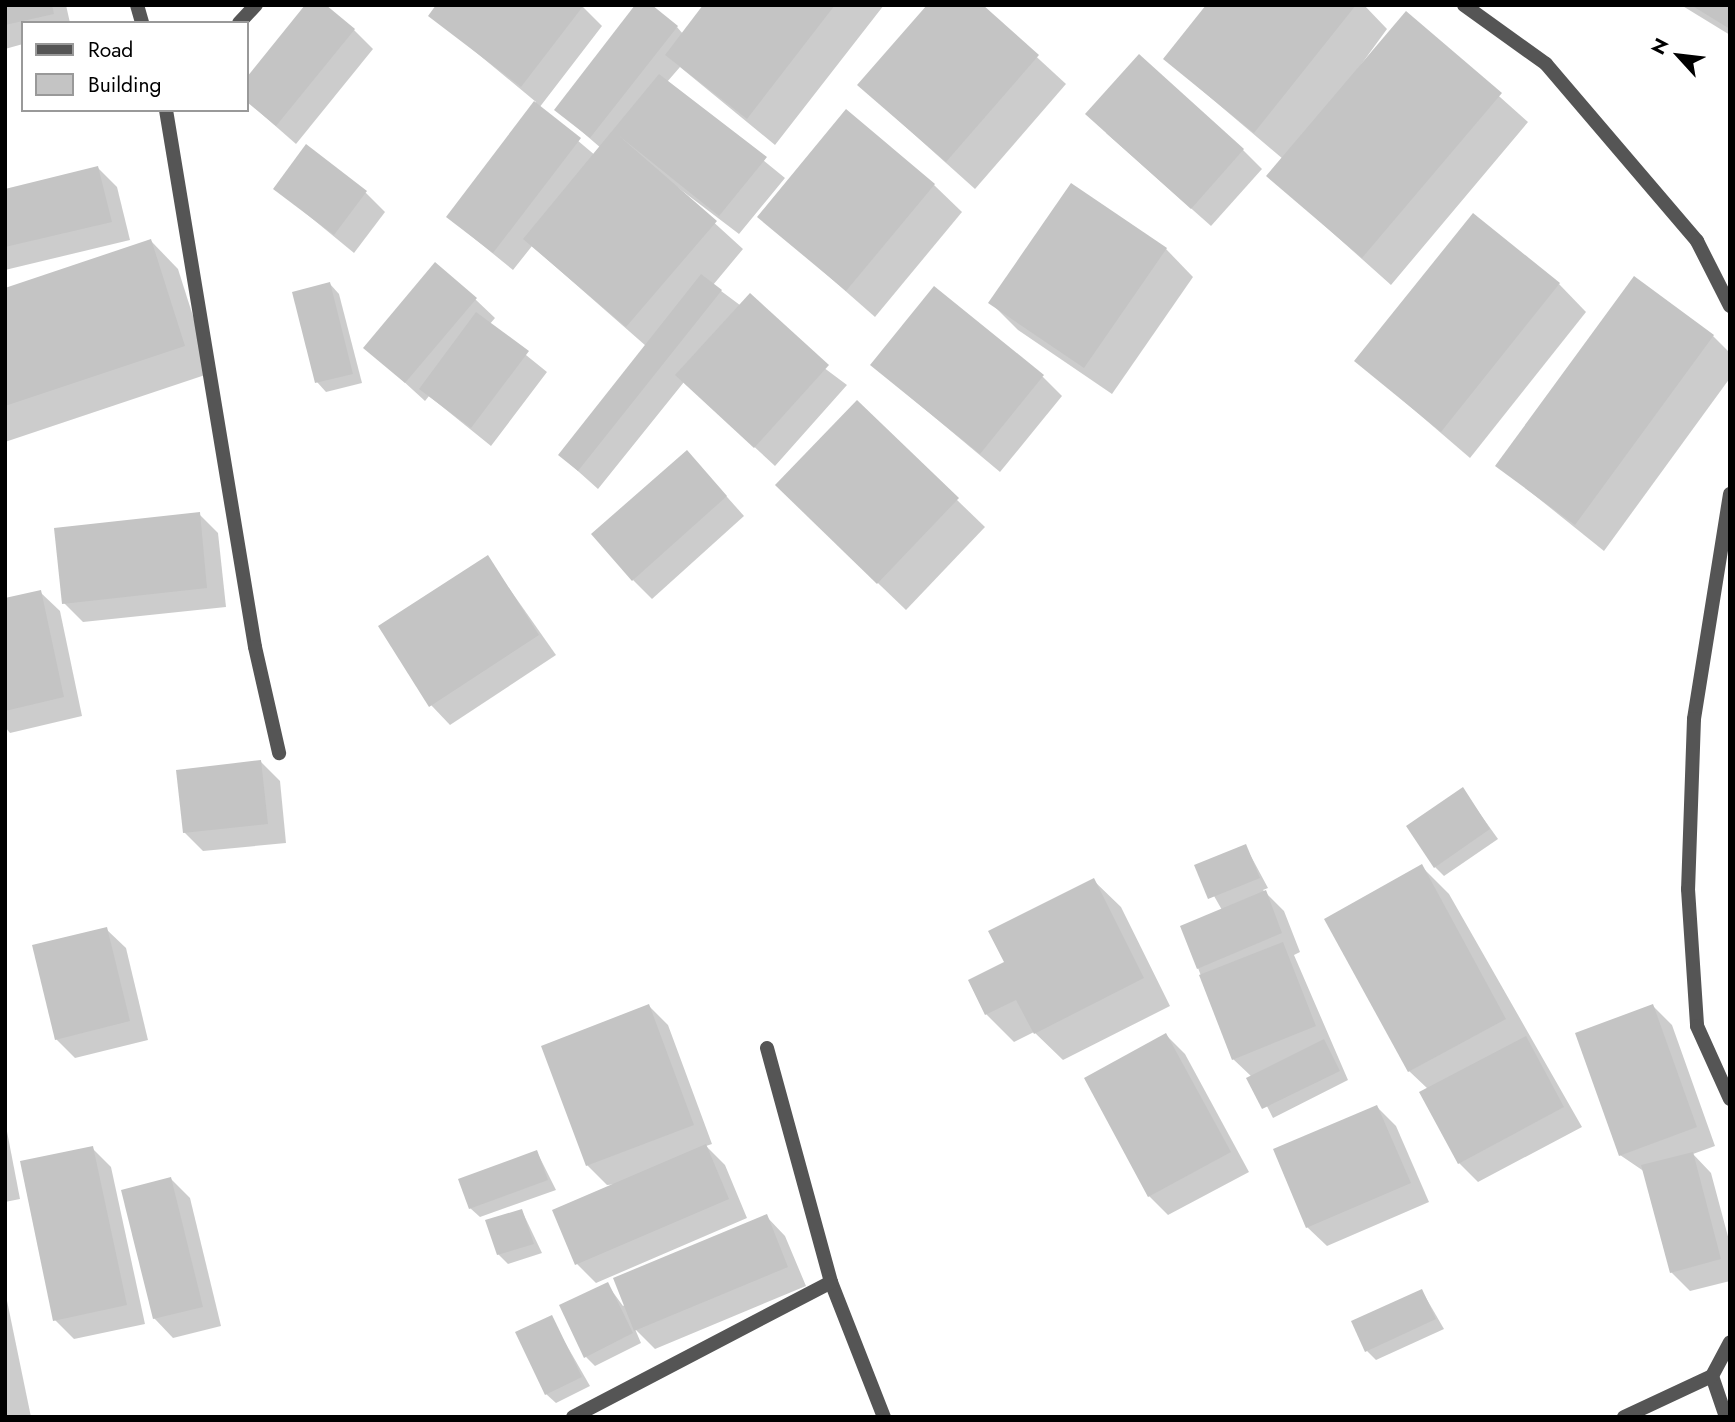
<!DOCTYPE html>
<html>
<head>
<meta charset="utf-8">
<style>
	body { margin:0 }
	#map { position:relative; width:1735px; height:1422px; overflow:hidden; background:#fff; font-family:Jost,sans-serif }
	div>[style] { position:absolute }
	.shadow>* { inset:0; background:#0003 }
	.building>* { inset:0; background:#c4c4c4 }
	.minor>* { height:14px; margin:-7px; padding:0 7px; transform-origin:7px; border-radius:7px; background:#555 }
	span { translate:-50% -50%; white-space:nowrap; text-align:center; line-height:1.15; -webkit-text-stroke:5px #fff; paint-order:stroke }
	.frame { position:absolute; inset:0; border:7px solid #000; pointer-events:none }
	.legend { position:absolute; left:21px; top:21px; width:228px; height:91px; box-sizing:border-box; background:#fff; border:2px solid #999; margin:0; padding:9px 12px; list-style:none; font-size:21px; color:#000 }
	.legend li { display:flex; align-items:center; gap:14px; height:35px }
	.legend b { width:35px; border:2px solid #999 }
	.north { position:absolute; left:1644px; top:21px; width:70px; height:70px; -webkit-text-stroke:5px #fff; paint-order:stroke; rotate:297deg; font-size:19px; font-weight:700; line-height:28px; text-align:center; color:#000 }
	.north::after { content:''; display:block; margin:auto; width:24px; height:32px; background:#000; clip-path:polygon(50% 0,100% 100%,50% 72%,0 100%) }
</style>
</head>
<body>
<div id="map">
	<div class="shadow">
		<div style="clip-path:polygon(5px 5px,66px 5px,70px 23px,23px 23px,23px 44px,5px 49px)"></div>
		<div style="clip-path:polygon(307px 5px,354px 30px,373px 49px,296px 144px,247px 101px,247px 80px)"></div>
		<div style="clip-path:polygon(705px 5px,884px 5px,775px 145px,680px 67px,667px 82px,785px 178px,739px 234px,664px 177px,743px 249px,713px 285px,847px 385px,775px 466px,684px 382px,598px 489px,560px 455px,646px 346px,532px 246px,513px 270px,448px 217px,536px 102px,431px 15px,583px 7px,602px 26px,539px 108px,596px 156px,602px 149px,557px 110px,677px 27px,683px 34px)"></div>
		<div style="clip-path:polygon(980px 5px,1066px 84px,975px 189px,859px 85px)"></div>
		<div style="clip-path:polygon(1208px 5px,1364px 5px,1387px 29px,1344px 88px,1407px 14px,1528px 122px,1391px 285px,1269px 176px,1283px 159px,1165px 59px)"></div>
		<div style="clip-path:polygon(1681px 5px,1730px 5px,1730px 35px)"></div>
		<div style="clip-path:polygon(1106px 133px,1243px 150px,1262px 169px,1211px 226px)"></div>
		<div style="clip-path:polygon(98px 168px,117px 187px,130px 240px,5px 270px,5px 191px)"></div>
		<div style="clip-path:polygon(934px 185px,962px 212px,875px 317px,760px 216px)"></div>
		<div style="clip-path:polygon(275px 188px,366px 193px,385px 212px,354px 253px)"></div>
		<div style="clip-path:polygon(151px 241px,178px 269px,211px 373px,5px 442px,5px 290px)"></div>
		<div style="clip-path:polygon(1166px 249px,1193px 277px,1112px 394px,1018px 330px,991px 303px)"></div>
		<div style="clip-path:polygon(330px 284px,339px 294px,362px 383px,326px 392px,317px 382px)"></div>
		<div style="clip-path:polygon(1559px 284px,1586px 312px,1470px 458px,1356px 360px)"></div>
		<div style="clip-path:polygon(475px 299px,495px 318px,489px 325px,547px 372px,491px 446px,429px 396px,425px 401px,366px 347px)"></div>
		<div style="clip-path:polygon(1713px 336px,1730px 353px,1730px 378px,1604px 551px,1497px 465px)"></div>
		<div style="clip-path:polygon(872px 365px,1043px 377px,1062px 396px,1000px 472px)"></div>
		<div style="clip-path:polygon(687px 452px,744px 516px,652px 599px,633px 580px)"></div>
		<div style="clip-path:polygon(957px 500px,985px 527px,906px 610px,805px 513px)"></div>
		<div style="clip-path:polygon(199px 514px,218px 533px,226px 607px,83px 622px,64px 603px)"></div>
		<div style="clip-path:polygon(487px 557px,556px 655px,450px 725px,431px 705px)"></div>
		<div style="clip-path:polygon(40px 592px,60px 611px,82px 716px,10px 733px,5px 727px,5px 600px)"></div>
		<div style="clip-path:polygon(261px 762px,280px 781px,286px 843px,203px 851px,184px 832px)"></div>
		<div style="clip-path:polygon(1463px 790px,1498px 839px,1444px 876px,1435px 867px)"></div>
		<div style="clip-path:polygon(1246px 847px,1268px 888px,1263px 890px,1284px 911px,1300px 952px,1294px 955px,1348px 1080px,1273px 1118px,1252px 1077px,1233px 1059px,1198px 968px,1222px 910px,1197px 866px)"></div>
		<div style="clip-path:polygon(1421px 866px,1449px 894px,1582px 1127px,1478px 1182px,1459px 1163px,1428px 1089px,1409px 1071px)"></div>
		<div style="clip-path:polygon(1093px 880px,1121px 907px,1170px 1006px,1063px 1060px,1034px 1032px,1014px 1042px,986px 1014px,970px 980px,1006px 962px)"></div>
		<div style="clip-path:polygon(106px 929px,126px 948px,148px 1040px,75px 1058px,56px 1039px)"></div>
		<div style="clip-path:polygon(649px 1006px,668px 1025px,712px 1144px,706px 1146px,725px 1165px,747px 1218px,596px 1283px,577px 1264px,618px 1184px,607px 1185px,587px 1165px)"></div>
		<div style="clip-path:polygon(1653px 1006px,1672px 1025px,1715px 1146px,1693px 1154px,1711px 1173px,1730px 1244px,1730px 1281px,1690px 1291px,1671px 1272px,1645px 1172px,1620px 1155px)"></div>
		<div style="clip-path:polygon(1166px 1035px,1185px 1054px,1249px 1172px,1168px 1215px,1149px 1196px)"></div>
		<div style="clip-path:polygon(1377px 1107px,1396px 1126px,1429px 1202px,1327px 1246px,1307px 1227px)"></div>
		<div style="clip-path:polygon(5px 1121px,20px 1199px,5px 1202px)"></div>
		<div style="clip-path:polygon(92px 1148px,111px 1167px,145px 1324px,74px 1339px,55px 1320px)"></div>
		<div style="clip-path:polygon(537px 1152px,556px 1190px,480px 1217px,470px 1208px)"></div>
		<div style="clip-path:polygon(171px 1179px,190px 1198px,221px 1326px,173px 1338px,154px 1318px)"></div>
		<div style="clip-path:polygon(522px 1211px,542px 1253px,508px 1264px,498px 1254px)"></div>
		<div style="clip-path:polygon(766px 1216px,785px 1236px,806px 1286px,655px 1349px,635px 1329px,641px 1343px,595px 1366px,586px 1357px,607px 1284px,623px 1306px)"></div>
		<div style="clip-path:polygon(5px 1291px,31px 1417px,5px 1417px)"></div>
		<div style="clip-path:polygon(1422px 1291px,1444px 1329px,1376px 1360px,1367px 1351px)"></div>
		<div style="clip-path:polygon(551px 1318px,590px 1386px,556px 1403px,546px 1394px)"></div>
	</div>
	<div class="building">
		<div style="clip-path:polygon(5px 5px,52px 5px,54px 14px,5px 25px)"></div>
		<div style="clip-path:polygon(305px 5px,326px 5px,355px 29px,276px 126px,247px 102px,247px 77px)"></div>
		<div style="clip-path:polygon(436px 5px,584px 5px,521px 87px,428px 16px)"></div>
		<div style="clip-path:polygon(635px 5px,652px 5px,678px 26px,590px 138px,554px 110px)"></div>
		<div style="clip-path:polygon(703px 5px,835px 5px,747px 119px,665px 55px)"></div>
		<div style="clip-path:polygon(927px 5px,983px 5px,1039px 55px,946px 162px,857px 85px)"></div>
		<div style="clip-path:polygon(1206px 5px,1356px 5px,1254px 133px,1163px 59px)"></div>
		<div style="clip-path:polygon(1691px 5px,1730px 5px,1730px 29px)"></div>
		<div style="clip-path:polygon(1406px 11px,1502px 93px,1362px 258px,1266px 176px)"></div>
		<div style="clip-path:polygon(1139px 54px,1244px 149px,1191px 209px,1085px 114px)"></div>
		<div style="clip-path:polygon(659px 74px,767px 157px,719px 216px,618px 135px,717px 221px,626px 327px,523px 239px)"></div>
		<div style="clip-path:polygon(534px 101px,581px 138px,493px 253px,446px 217px)"></div>
		<div style="clip-path:polygon(846px 109px,935px 184px,846px 291px,757px 217px)"></div>
		<div style="clip-path:polygon(306px 144px,367px 191px,334px 235px,273px 189px)"></div>
		<div style="clip-path:polygon(98px 166px,112px 222px,5px 247px,5px 189px)"></div>
		<div style="clip-path:polygon(1071px 183px,1167px 248px,1084px 368px,988px 303px)"></div>
		<div style="clip-path:polygon(1473px 213px,1560px 283px,1441px 432px,1354px 361px)"></div>
		<div style="clip-path:polygon(151px 239px,185px 346px,5px 406px,5px 288px)"></div>
		<div style="clip-path:polygon(435px 262px,477px 298px,405px 383px,363px 348px)"></div>
		<div style="clip-path:polygon(701px 274px,722px 290px,578px 471px,558px 455px)"></div>
		<div style="clip-path:polygon(1634px 276px,1714px 335px,1575px 525px,1495px 466px)"></div>
		<div style="clip-path:polygon(330px 282px,353px 374px,315px 383px,292px 292px)"></div>
		<div style="clip-path:polygon(934px 286px,1044px 375px,980px 454px,870px 365px)"></div>
		<div style="clip-path:polygon(750px 293px,829px 365px,754px 448px,675px 375px)"></div>
		<div style="clip-path:polygon(476px 312px,529px 351px,471px 428px,419px 389px)"></div>
		<div style="clip-path:polygon(857px 400px,959px 498px,877px 584px,775px 485px)"></div>
		<div style="clip-path:polygon(687px 450px,727px 496px,632px 581px,591px 534px)"></div>
		<div style="clip-path:polygon(200px 512px,207px 588px,62px 604px,54px 528px)"></div>
		<div style="clip-path:polygon(488px 555px,539px 635px,429px 707px,378px 626px)"></div>
		<div style="clip-path:polygon(41px 590px,64px 697px,5px 711px,5px 598px)"></div>
		<div style="clip-path:polygon(261px 760px,268px 824px,183px 833px,176px 770px)"></div>
		<div style="clip-path:polygon(1463px 787px,1490px 829px,1434px 868px,1406px 826px)"></div>
		<div style="clip-path:polygon(1246px 844px,1260px 878px,1208px 899px,1194px 865px)"></div>
		<div style="clip-path:polygon(1422px 864px,1506px 1019px,1408px 1072px,1324px 919px)"></div>
		<div style="clip-path:polygon(1094px 878px,1144px 978px,1034px 1034px,1016px 1000px,985px 1015px,968px 980px,1004px 962px,988px 931px)"></div>
		<div style="clip-path:polygon(1266px 890px,1282px 933px,1197px 969px,1180px 926px)"></div>
		<div style="clip-path:polygon(107px 927px,130px 1021px,55px 1040px,32px 945px)"></div>
		<div style="clip-path:polygon(1283px 942px,1316px 1026px,1232px 1060px,1199px 975px)"></div>
		<div style="clip-path:polygon(649px 1004px,694px 1125px,586px 1166px,541px 1046px)"></div>
		<div style="clip-path:polygon(1653px 1004px,1697px 1127px,1619px 1156px,1575px 1033px)"></div>
		<div style="clip-path:polygon(1166px 1033px,1231px 1152px,1148px 1197px,1084px 1078px)"></div>
		<div style="clip-path:polygon(1526px 1036px,1564px 1107px,1458px 1164px,1419px 1092px)"></div>
		<div style="clip-path:polygon(1324px 1039px,1340px 1071px,1262px 1109px,1246px 1078px)"></div>
		<div style="clip-path:polygon(1377px 1105px,1411px 1183px,1306px 1228px,1273px 1149px)"></div>
		<div style="clip-path:polygon(706px 1144px,729px 1199px,575px 1265px,552px 1210px)"></div>
		<div style="clip-path:polygon(93px 1146px,127px 1305px,53px 1321px,20px 1161px)"></div>
		<div style="clip-path:polygon(537px 1150px,548px 1180px,469px 1209px,458px 1179px)"></div>
		<div style="clip-path:polygon(1693px 1152px,1721px 1259px,1670px 1273px,1641px 1165px)"></div>
		<div style="clip-path:polygon(171px 1177px,203px 1307px,153px 1319px,121px 1190px)"></div>
		<div style="clip-path:polygon(522px 1209px,534px 1244px,497px 1255px,485px 1220px)"></div>
		<div style="clip-path:polygon(767px 1214px,788px 1267px,634px 1331px,613px 1278px)"></div>
		<div style="clip-path:polygon(608px 1282px,633px 1333px,584px 1358px,559px 1305px)"></div>
		<div style="clip-path:polygon(1422px 1289px,1436px 1319px,1365px 1352px,1351px 1321px)"></div>
		<div style="clip-path:polygon(552px 1315px,582px 1377px,545px 1395px,515px 1332px)"></div>
	</div>
	<div class="minor">
		<div style="left:137px;top:5px;width:19px;rotate:74deg"></div>
		<div style="left:1464px;top:5px;width:101px;rotate:35.7deg"></div>
		<div style="left:1546px;top:64px;width:233px;rotate:49.5deg"></div>
		<div style="left:1697px;top:241px;width:73px;rotate:63.1deg"></div>
		<div style="left:239px;top:23px;width:25px;rotate:-47deg"></div>
		<div style="left:166px;top:110px;width:544px;rotate:80.59deg"></div>
		<div style="left:255px;top:647px;width:109px;rotate:77.2deg"></div>
		<div style="left:1730px;top:494px;width:228px;rotate:99.1deg"></div>
		<div style="left:1694px;top:719px;width:170px;rotate:92deg"></div>
		<div style="left:1688px;top:889px;width:137px;rotate:86.2deg"></div>
		<div style="left:1697px;top:1026px;width:80px;rotate:65.7deg"></div>
		<div style="left:767px;top:1048px;width:243px;rotate:74.7deg"></div>
		<div style="left:831px;top:1282px;width:145px;rotate:68.6deg"></div>
		<div style="left:573px;top:1417px;width:291px;rotate:-27.6deg"></div>
		<div style="left:1624px;top:1417px;width:97px;rotate:-25deg"></div>
		<div style="left:1726px;top:1417px;width:43px;rotate:-108.9deg"></div>
		<div style="left:1712px;top:1376px;width:38px;rotate:-62deg"></div>
	</div>
	<div class="frame"></div>
	<ul class="legend">
	<li><b style="height:9px;background:#555"></b>Road</li>
	<li><b style="height:19px;background:#c4c4c4"></b>Building</li>
	</ul>
	<div class="north">N</div>
</div>
</body>
</html>
